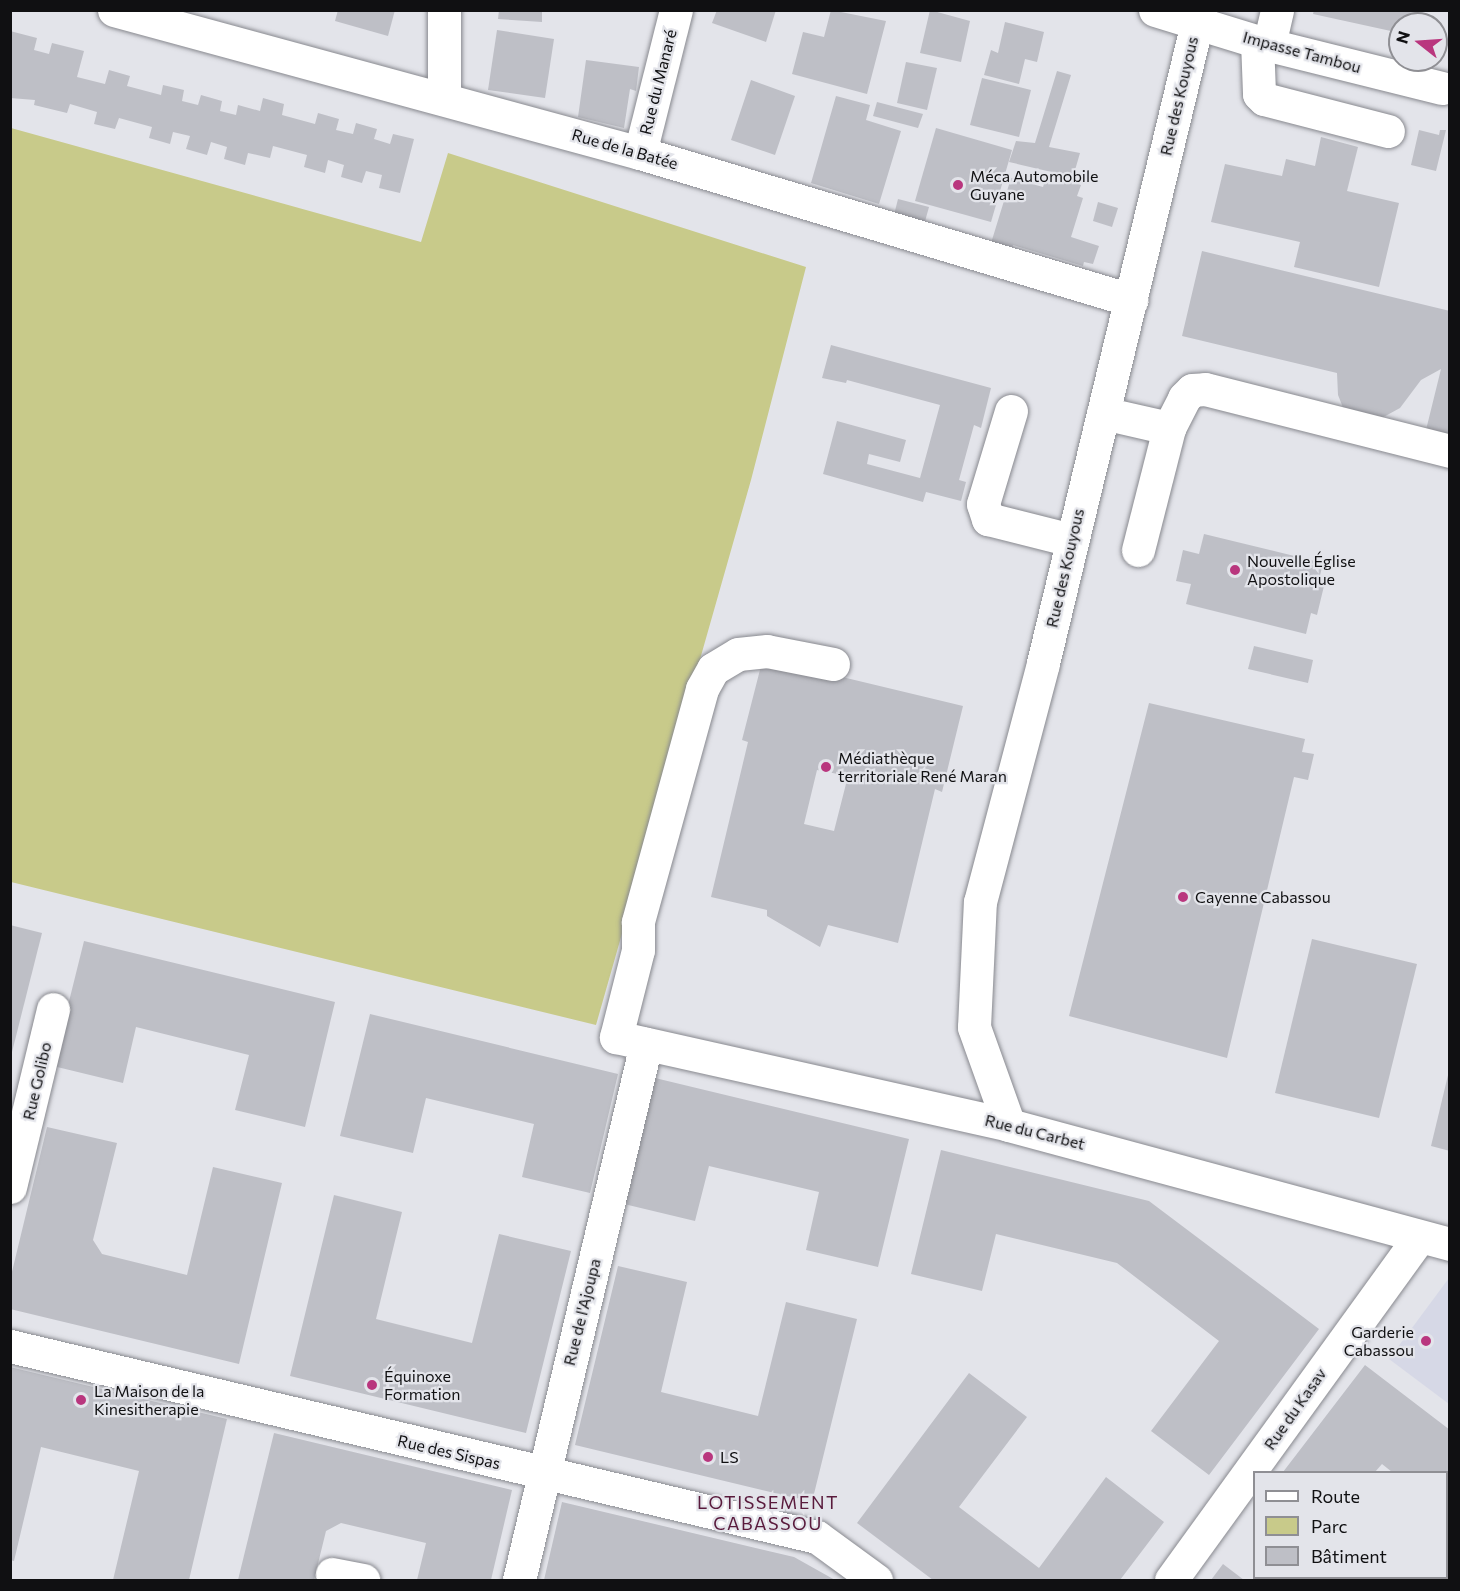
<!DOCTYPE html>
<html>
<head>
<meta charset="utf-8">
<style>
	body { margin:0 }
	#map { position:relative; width:1460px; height:1591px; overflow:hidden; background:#e3e4ea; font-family:Commissioner,sans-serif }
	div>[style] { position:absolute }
	.built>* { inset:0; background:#d6d8e6 }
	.green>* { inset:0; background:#c8ca8a }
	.building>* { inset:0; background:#bebfc6 }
	.roads { filter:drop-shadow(0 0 2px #88898f) drop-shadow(0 0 2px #88898f) }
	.minor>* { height:33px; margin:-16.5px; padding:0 16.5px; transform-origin:16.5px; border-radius:16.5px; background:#fff }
	.dots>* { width:16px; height:16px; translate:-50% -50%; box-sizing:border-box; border:3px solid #e3e4ea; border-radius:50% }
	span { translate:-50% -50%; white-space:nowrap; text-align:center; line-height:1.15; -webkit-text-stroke:4.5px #e3e4ea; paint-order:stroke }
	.street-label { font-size:16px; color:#101012 }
	.poi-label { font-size:16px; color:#101012 }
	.left { translate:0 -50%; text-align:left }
	.right { translate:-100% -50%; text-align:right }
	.neighbourhood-label { font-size:18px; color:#591a3c; letter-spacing:1.5px }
	.frame { position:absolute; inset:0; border:12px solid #101012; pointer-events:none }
	.legend { position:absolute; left:1253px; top:1471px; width:195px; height:108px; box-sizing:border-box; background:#e3e4ea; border:2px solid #8f8f94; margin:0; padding:8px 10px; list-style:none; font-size:18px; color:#101012 }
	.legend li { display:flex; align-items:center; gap:12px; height:30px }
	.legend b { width:30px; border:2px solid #8f8f94 }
	.north { position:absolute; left:1388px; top:12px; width:60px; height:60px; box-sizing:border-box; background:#e3e4ea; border:2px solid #8f8f94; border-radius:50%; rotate:287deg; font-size:16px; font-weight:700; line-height:24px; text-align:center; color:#101012 }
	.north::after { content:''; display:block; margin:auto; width:21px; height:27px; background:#b9367e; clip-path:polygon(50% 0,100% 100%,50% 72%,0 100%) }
</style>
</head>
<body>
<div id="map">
	<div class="built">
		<div style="clip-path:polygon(1449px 1278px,1449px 1404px,1389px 1359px)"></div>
	</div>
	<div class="green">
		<div style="clip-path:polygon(11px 128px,421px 242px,448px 153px,806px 267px,751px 480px,596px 1025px,11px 882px)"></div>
	</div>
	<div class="building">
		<div style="clip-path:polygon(338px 10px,395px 10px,388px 36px,335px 21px)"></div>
		<div style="clip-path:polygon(499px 10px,542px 10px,542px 22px,498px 19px)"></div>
		<div style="clip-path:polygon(717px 10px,776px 10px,766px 42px,712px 23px)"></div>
		<div style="clip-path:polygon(831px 10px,886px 21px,867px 94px,792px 74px,803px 32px,824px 37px)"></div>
		<div style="clip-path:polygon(930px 10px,970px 21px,961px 62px,920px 53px)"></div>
		<div style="clip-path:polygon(1314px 10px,1418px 10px,1415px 24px,1400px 24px,1400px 33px,1313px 14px)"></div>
		<div style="clip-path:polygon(1005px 22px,1044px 32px,1037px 62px,1025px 59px,1019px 84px,984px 75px,991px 50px,998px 53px)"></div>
		<div style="clip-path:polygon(497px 30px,554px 39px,545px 98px,488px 90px)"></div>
		<div style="clip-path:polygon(10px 31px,37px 38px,34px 50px,49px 54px,52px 43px,84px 51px,77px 77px,105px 84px,109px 70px,130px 76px,127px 86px,161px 95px,163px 85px,184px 90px,182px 101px,198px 105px,201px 95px,222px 101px,220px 111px,236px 115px,238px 105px,260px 111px,263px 98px,284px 104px,282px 115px,315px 124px,318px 113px,339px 119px,336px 130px,353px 134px,356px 123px,377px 129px,374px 139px,390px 144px,393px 134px,414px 139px,400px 193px,379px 188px,382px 175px,366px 171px,362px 183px,341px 177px,344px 165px,328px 160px,325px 173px,304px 167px,307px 155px,273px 146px,270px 158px,248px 153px,245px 165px,224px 159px,227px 147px,211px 142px,207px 155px,186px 149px,190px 136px,173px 132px,170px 144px,149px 138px,152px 127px,119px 118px,115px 129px,94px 124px,97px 112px,70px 104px,67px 113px,34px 105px,35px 100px,10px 98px)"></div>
		<div style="clip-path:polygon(586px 60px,639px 67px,636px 91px,630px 89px,624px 128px,578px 117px)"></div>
		<div style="clip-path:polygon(906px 62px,937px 68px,927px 110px,897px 103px)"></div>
		<div style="clip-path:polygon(1057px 71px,1071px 75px,1049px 147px,1080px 153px,1073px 177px,1009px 162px,1016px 141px,1035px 143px)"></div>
		<div style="clip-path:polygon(982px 78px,1031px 90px,1019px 137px,970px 125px)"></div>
		<div style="clip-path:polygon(751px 80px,795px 96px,775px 155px,731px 140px)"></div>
		<div style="clip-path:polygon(836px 96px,870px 105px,866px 120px,901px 131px,879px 204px,811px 183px)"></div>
		<div style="clip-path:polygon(877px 102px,923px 114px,918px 128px,873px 116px)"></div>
		<div style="clip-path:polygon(936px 128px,1012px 150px,991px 222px,915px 201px)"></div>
		<div style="clip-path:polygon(1419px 130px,1439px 135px,1440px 130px,1446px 130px,1436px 171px,1411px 165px)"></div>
		<div style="clip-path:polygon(1321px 137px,1358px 147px,1347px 191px,1399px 203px,1379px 287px,1294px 267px,1300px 242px,1211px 222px,1225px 164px,1282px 176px,1286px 159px,1315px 166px)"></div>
		<div style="clip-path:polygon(1047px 174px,1081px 185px,1077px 196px,1083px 198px,1071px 237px,1099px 246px,1093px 264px,1084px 262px,1083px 266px,1013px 245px,1009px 259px,988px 253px,1011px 178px,1043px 187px)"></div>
		<div style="clip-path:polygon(898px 199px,929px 207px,922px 232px,892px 223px)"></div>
		<div style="clip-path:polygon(1098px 202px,1118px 208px,1112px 227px,1093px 221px)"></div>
		<div style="clip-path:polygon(1202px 251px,1450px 311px,1450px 440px,1425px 434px,1441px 369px,1421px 380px,1400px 408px,1367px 426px,1344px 410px,1338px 395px,1337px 373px,1182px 336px)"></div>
		<div style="clip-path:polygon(831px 345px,991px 388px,981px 428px,974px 425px,959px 480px,966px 482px,961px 501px,926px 492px,923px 502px,823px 474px,837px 421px,906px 440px,900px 462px,869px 454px,867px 464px,920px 478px,940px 405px,847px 380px,846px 383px,822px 378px)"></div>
		<div style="clip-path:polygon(1204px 534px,1323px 563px,1318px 584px,1324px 586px,1317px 615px,1311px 613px,1306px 634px,1186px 604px,1191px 584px,1176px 581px,1183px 550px,1199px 554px)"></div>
		<div style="clip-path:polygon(1254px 646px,1313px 660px,1308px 683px,1248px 669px)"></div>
		<div style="clip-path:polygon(evenodd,763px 658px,963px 706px,942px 792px,935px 789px,898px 943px,828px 925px,820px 947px,767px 916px,767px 910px,711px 897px,748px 742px,742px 740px,763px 658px,817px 770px,848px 776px,834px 831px,804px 824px,817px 770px)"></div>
		<div style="clip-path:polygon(1149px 703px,1305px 739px,1302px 752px,1314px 754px,1308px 780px,1294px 777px,1227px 1058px,1069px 1016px)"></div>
		<div style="clip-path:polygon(10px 925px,42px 933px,11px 1056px,10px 1056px)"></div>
		<div style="clip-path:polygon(1312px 939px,1417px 964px,1379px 1118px,1275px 1093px)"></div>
		<div style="clip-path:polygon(84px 941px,335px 1002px,305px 1127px,235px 1110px,249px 1055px,136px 1027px,123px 1083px,53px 1066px)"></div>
		<div style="clip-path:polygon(370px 1014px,618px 1074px,590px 1193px,522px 1177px,534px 1124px,426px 1098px,413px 1153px,340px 1136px)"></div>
		<div style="clip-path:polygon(1449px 1071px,1450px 1071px,1450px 1151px,1431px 1146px)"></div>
		<div style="clip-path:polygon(655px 1078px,909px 1139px,878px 1267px,806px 1250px,819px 1192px,709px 1166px,695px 1221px,624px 1204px)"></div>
		<div style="clip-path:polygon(47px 1127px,117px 1143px,93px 1240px,102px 1254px,187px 1275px,213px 1167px,282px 1183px,239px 1364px,10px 1309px,10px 1280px)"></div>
		<div style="clip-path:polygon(941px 1150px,1149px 1201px,1319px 1329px,1209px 1475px,1151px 1431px,1219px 1341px,1117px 1263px,996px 1234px,982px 1291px,911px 1274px)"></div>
		<div style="clip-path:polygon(334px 1195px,402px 1212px,376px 1319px,472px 1343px,499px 1234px,571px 1251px,526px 1433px,290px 1376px)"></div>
		<div style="clip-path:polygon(618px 1266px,687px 1282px,661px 1392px,758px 1416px,786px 1302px,857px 1319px,812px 1502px,575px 1445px)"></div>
		<div style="clip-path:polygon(1365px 1365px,1450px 1430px,1450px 1516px,1446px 1472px,1392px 1472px,1382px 1464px,1375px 1472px,1283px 1472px)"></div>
		<div style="clip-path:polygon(10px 1367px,227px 1419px,189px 1580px,113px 1580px,139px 1471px,41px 1447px,14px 1561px,10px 1560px)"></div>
		<div style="clip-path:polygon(969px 1373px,1027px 1417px,959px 1507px,1039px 1568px,1106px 1477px,1164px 1522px,1120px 1580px,933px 1580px,857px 1523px)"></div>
		<div style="clip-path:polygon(274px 1433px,512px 1490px,491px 1580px,417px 1580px,426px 1543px,341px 1523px,326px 1531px,314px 1580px,238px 1580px)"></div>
		<div style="clip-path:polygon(562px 1502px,794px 1557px,835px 1580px,544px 1580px)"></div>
		<div style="clip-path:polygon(1223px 1564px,1244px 1580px,1211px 1580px)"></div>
	</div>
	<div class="roads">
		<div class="minor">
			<div style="left:114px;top:10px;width:545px;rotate:15.21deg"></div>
			<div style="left:640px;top:153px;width:513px;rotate:16.67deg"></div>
			<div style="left:444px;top:10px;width:89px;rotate:90deg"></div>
			<div style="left:1155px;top:10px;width:119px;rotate:17.1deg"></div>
			<div style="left:1269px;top:45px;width:178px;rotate:14deg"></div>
			<div style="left:1257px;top:41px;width:53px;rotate:87.8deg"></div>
			<div style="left:1259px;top:94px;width:7px;rotate:45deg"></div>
			<div style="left:1264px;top:99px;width:128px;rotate:14.5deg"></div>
			<div style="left:1269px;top:45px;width:36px;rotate:-77deg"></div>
			<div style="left:640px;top:153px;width:147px;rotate:-75.9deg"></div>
			<div style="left:1011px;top:411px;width:97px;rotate:106.8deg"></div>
			<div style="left:983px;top:504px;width:16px;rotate:72deg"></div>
			<div style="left:988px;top:519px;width:86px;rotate:14.2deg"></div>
			<div style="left:1103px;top:413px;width:68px;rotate:12.8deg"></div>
			<div style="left:1169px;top:428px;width:34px;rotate:-63deg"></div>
			<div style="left:1184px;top:398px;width:11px;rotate:-45deg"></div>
			<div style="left:1192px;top:390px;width:13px;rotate:-4deg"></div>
			<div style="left:1205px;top:389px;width:253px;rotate:14.2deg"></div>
			<div style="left:1138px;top:550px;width:126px;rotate:-75.7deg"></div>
			<div style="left:833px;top:664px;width:67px;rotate:-168.9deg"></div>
			<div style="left:767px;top:651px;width:29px;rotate:174deg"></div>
			<div style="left:738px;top:654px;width:29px;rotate:149deg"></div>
			<div style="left:713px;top:669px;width:23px;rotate:119deg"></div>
			<div style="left:702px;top:689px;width:242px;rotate:105.4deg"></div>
			<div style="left:638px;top:922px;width:28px;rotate:90deg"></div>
			<div style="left:638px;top:950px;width:90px;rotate:104.2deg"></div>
			<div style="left:616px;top:1037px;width:403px;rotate:12.6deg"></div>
			<div style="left:1009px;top:1125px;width:457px;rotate:15.1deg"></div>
			<div style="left:1009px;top:1125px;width:104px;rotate:-109.7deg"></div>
			<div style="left:974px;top:1027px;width:125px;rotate:-87.3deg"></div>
			<div style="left:980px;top:902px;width:247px;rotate:-75.2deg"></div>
			<div style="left:1043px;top:663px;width:672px;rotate:-76.48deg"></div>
			<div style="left:10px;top:1187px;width:183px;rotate:-76.4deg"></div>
			<div style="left:10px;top:1346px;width:829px;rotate:13.32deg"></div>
			<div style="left:817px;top:1537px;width:73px;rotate:36.1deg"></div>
			<div style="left:332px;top:1574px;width:32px;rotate:11deg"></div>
			<div style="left:519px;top:1580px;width:551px;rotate:-76.67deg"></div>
			<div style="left:1171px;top:1580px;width:423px;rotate:-54.1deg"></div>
		</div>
	</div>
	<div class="dots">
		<div style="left:958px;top:185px;background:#b9367e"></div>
		<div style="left:1235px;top:570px;background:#b9367e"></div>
		<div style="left:826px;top:767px;background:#b9367e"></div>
		<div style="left:1183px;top:897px;background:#b9367e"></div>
		<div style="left:1426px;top:1341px;background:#b9367e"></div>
		<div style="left:372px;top:1385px;background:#b9367e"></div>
		<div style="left:81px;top:1400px;background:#b9367e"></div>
		<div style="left:708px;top:1457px;background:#b9367e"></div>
	</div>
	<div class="street-label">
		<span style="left:1302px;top:52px;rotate:15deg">Impasse Tambou</span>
		<span style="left:658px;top:82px;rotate:-76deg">Rue du Manaré</span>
		<span style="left:1179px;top:96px;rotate:-77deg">Rue des Kouyous</span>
		<span style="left:625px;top:149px;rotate:16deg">Rue de la Batée</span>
		<span style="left:1065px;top:568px;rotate:-77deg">Rue des Kouyous</span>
		<span style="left:37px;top:1081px;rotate:-77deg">Rue Golibo</span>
		<span style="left:1035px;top:1132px;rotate:14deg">Rue du Carbet</span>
		<span style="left:582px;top:1312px;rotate:-76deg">Rue de l'Ajoupa</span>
		<span style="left:1295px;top:1409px;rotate:-55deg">Rue du Kasav</span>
		<span style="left:449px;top:1452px;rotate:13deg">Rue des Sispas</span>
	</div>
	<div class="poi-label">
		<span class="left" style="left:970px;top:185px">Méca Automobile<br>Guyane</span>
		<span class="left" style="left:1247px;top:570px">Nouvelle Église<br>Apostolique</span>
		<span class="left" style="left:838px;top:767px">Médiathèque<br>territoriale René Maran</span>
		<span class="left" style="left:1195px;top:897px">Cayenne Cabassou</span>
		<span class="right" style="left:1414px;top:1341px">Garderie<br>Cabassou</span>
		<span class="left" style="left:384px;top:1385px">Équinoxe<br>Formation</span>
		<span class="left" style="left:94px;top:1400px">La Maison de la<br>Kinesitherapie</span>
		<span class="left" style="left:720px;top:1457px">LS</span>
	</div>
	<div class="neighbourhood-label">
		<span style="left:768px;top:1513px">LOTISSEMENT<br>CABASSOU</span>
	</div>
	<div class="frame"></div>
	<ul class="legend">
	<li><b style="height:8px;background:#fff"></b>Route</li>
	<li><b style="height:16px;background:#c8ca8a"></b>Parc</li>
	<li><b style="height:16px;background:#bebfc6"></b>Bâtiment</li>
	</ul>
	<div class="north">N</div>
</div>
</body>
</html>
